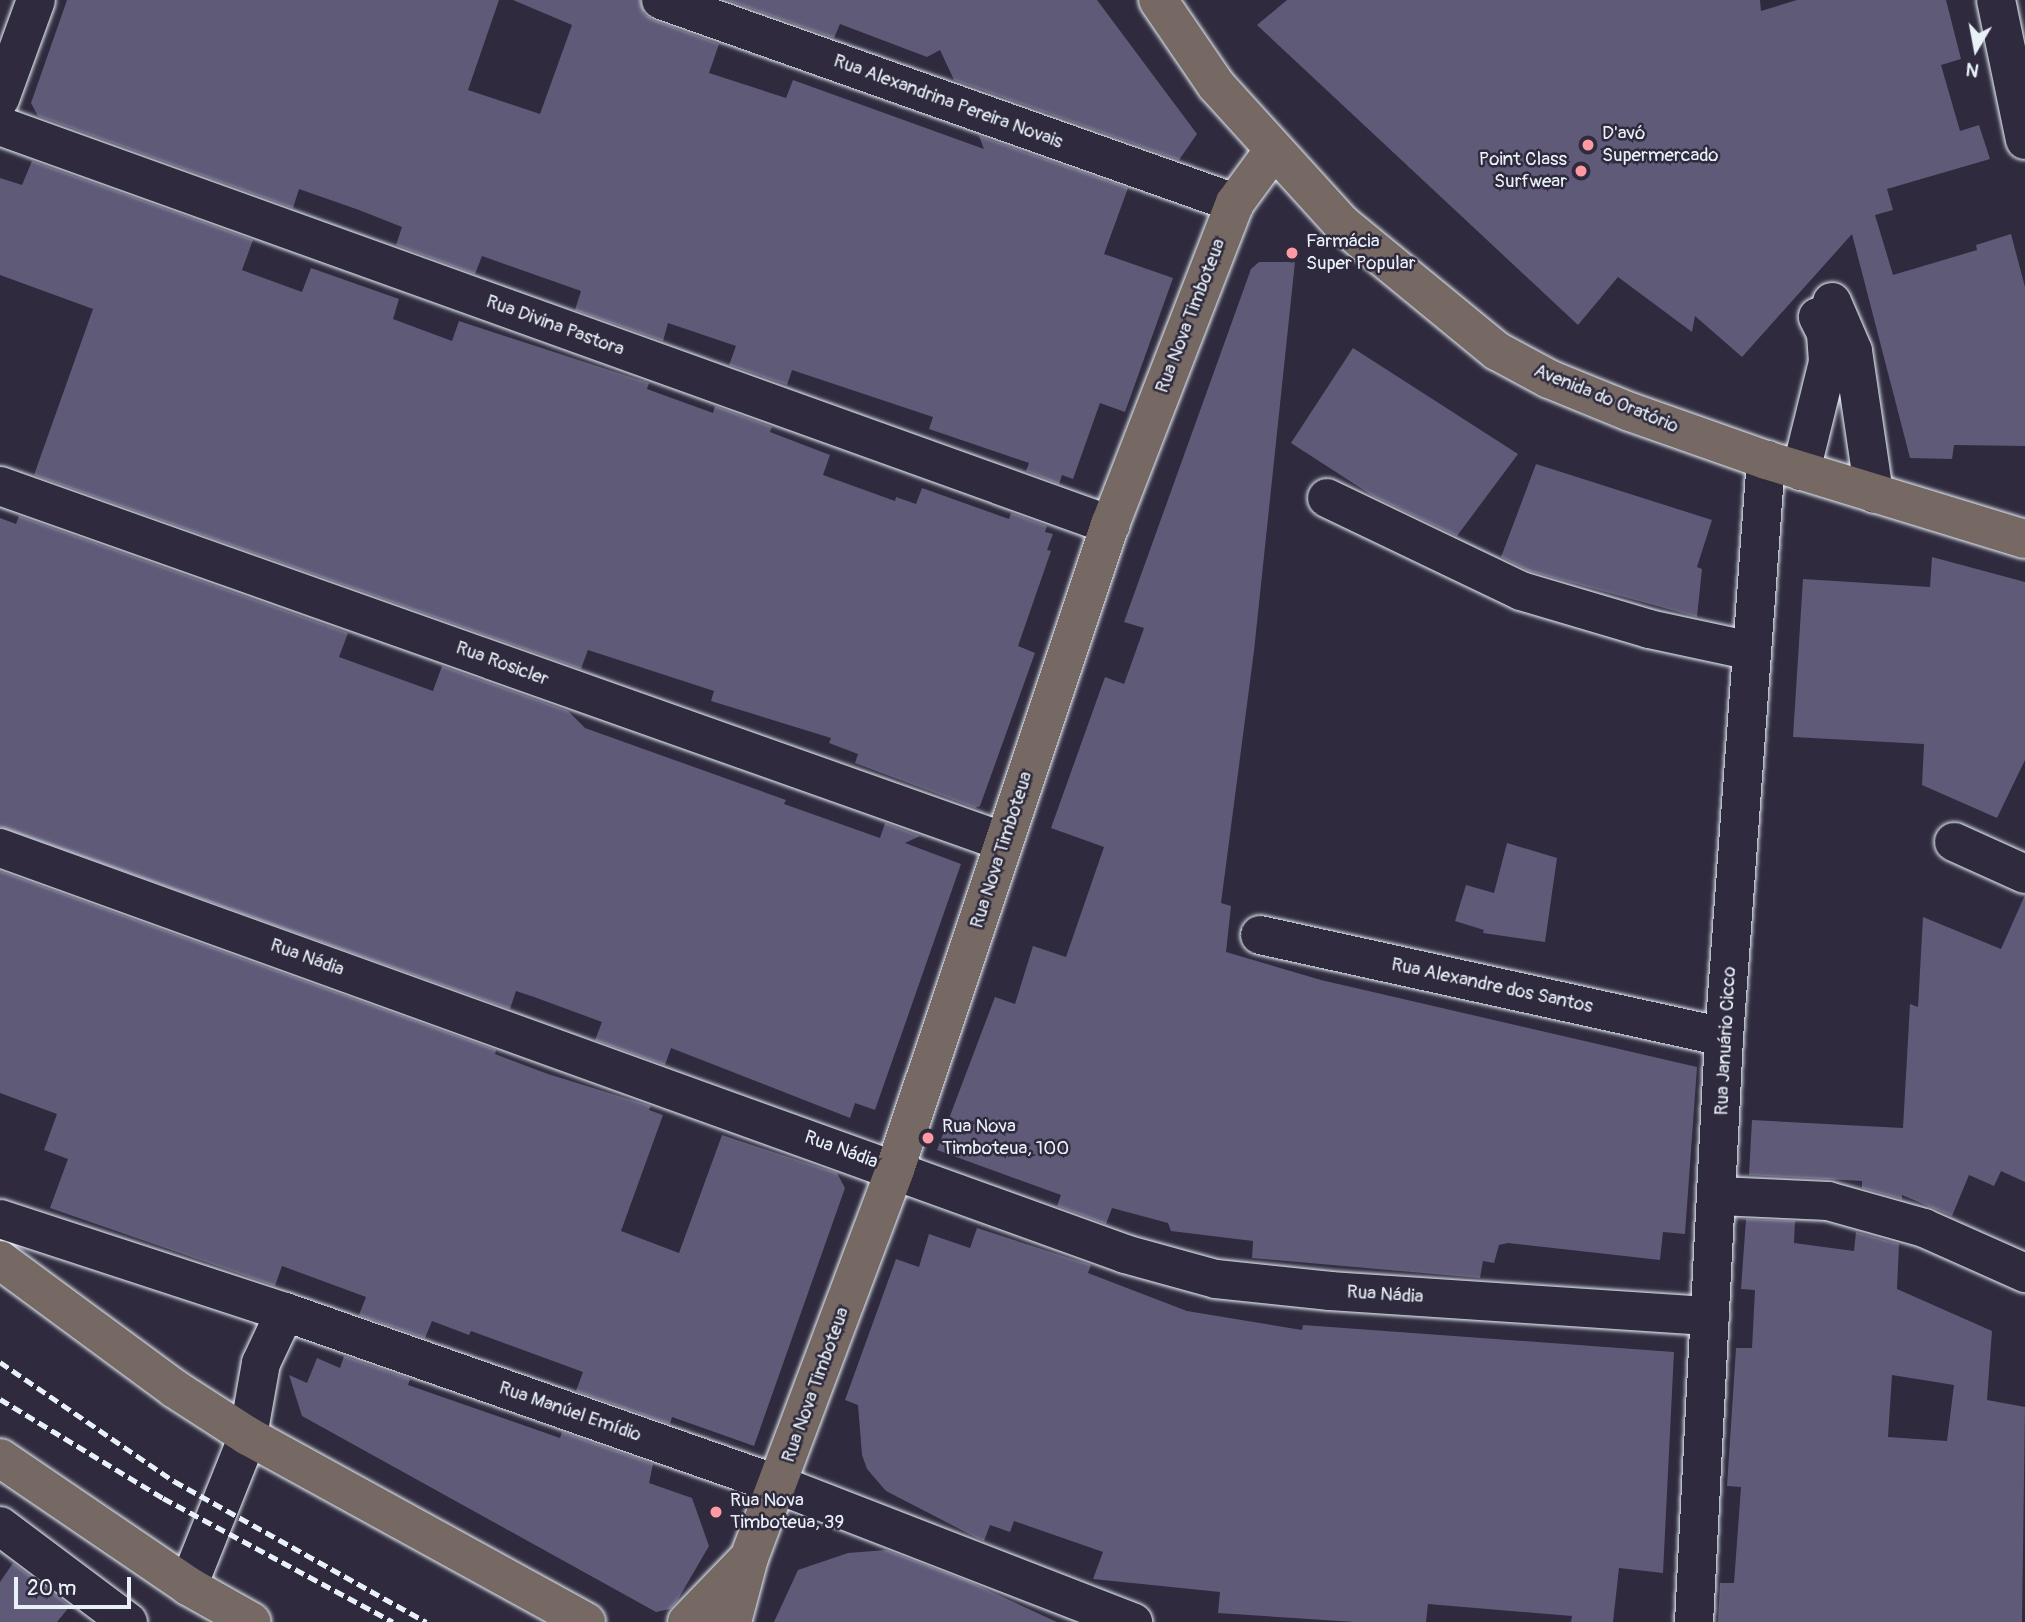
<!DOCTYPE html>
<html>
<head>
<meta charset="utf-8">
<style>
	body { margin:0 }
	#map { position:relative; width:2025px; height:1622px; overflow:hidden; background:#2f2a3d; font-family:Pangolin,sans-serif }
	div>[style] { position:absolute }
	.building>* { inset:0; background:#5f5a78 }
	.roads { filter:drop-shadow(0 0 2px #e8f1f8) drop-shadow(0 0 2px #e8f1f8) }
	.minor>* { height:38px; margin:-19px; padding:0 19px; transform-origin:19px; border-radius:19px; background:#2f2a3d }
	.major>* { height:38px; margin:-19px; padding:0 19px; transform-origin:19px; border-radius:19px; background:#766964 }
	.rail>* { height:5px; margin-top:-2.5px; transform-origin:0; background:repeating-linear-gradient(90deg,#e8f1f8 0 10px,transparent 0 15px) }
	.dots>* { width:19px; height:19px; translate:-50% -50%; box-sizing:border-box; border:4px solid #2f2a3d; border-radius:50% }
	span { translate:-50% -50%; white-space:nowrap; text-align:center; line-height:1.15; -webkit-text-stroke:5px #2f2a3d; paint-order:stroke }
	.street-label { font-size:19px; color:#e8f1f8 }
	.poi-label { font-size:19px; color:#e8f1f8 }
	.left { translate:0 -50%; text-align:left }
	.right { translate:-100% -50%; text-align:right }
	.north { position:absolute; left:1941px; top:14px; width:70px; height:70px; -webkit-text-stroke:5px #2f2a3d; paint-order:stroke; rotate:190deg; font-size:19px; font-weight:700; line-height:28px; text-align:center; color:#e8f1f8 }
	.north::after { content:''; display:block; margin:auto; width:24px; height:32px; background:#e8f1f8; clip-path:polygon(50% 0,100% 100%,50% 72%,0 100%) }
	.scale { position:absolute; left:14px; top:1577px; width:117px; height:32px; box-sizing:border-box; border:4px solid #e8f1f8; border-top:0; padding-left:9px; font-size:21px; line-height:24px; white-space:nowrap; color:#e8f1f8; -webkit-text-stroke:5px #2f2a3d; paint-order:stroke }
</style>
</head>
<body>
<div id="map">
	<div class="building">
		<div style="clip-path:polygon(67px 0,499px 0,468px 90px,540px 114px,572px 25px,513px 0,640px 0,644px 14px,653px 20px,719px 44px,709px 73px,786px 98px,793px 80px,984px 149px,979px 136px,1128px 188px,1104px 254px,1173px 278px,1125px 412px,1100px 403px,1073px 479px,1062px 475px,1059px 484px,1026px 471px,1029px 463px,929px 429px,933px 417px,792px 370px,787px 385px,729px 365px,736px 346px,668px 323px,663px 341px,575px 310px,581px 291px,482px 256px,475px 274px,396px 245px,402px 227px,359px 210px,299px 189px,293px 208px,38px 116px,31px 103px)"></div>
		<div style="clip-path:polygon(727px 0,1097px 0,1197px 134px,1179px 160px,954px 80px,940px 50px,927px 57px,840px 24px,834px 38px)"></div>
		<div style="clip-path:polygon(1287px 0,1760px 0,1761px 11px,1797px 0,1946px 0,1961px 59px,1941px 65px,1960px 131px,1979px 125px,1990px 159px,1887px 189px,1893px 210px,1875px 215px,1893px 275px,1977px 250px,1976px 245px,2011px 234px,2025px 287px,2025px 446px,1954px 445px,1952px 459px,1910px 458px,1852px 234px,1742px 357px,1695px 316px,1692px 332px,1618px 277px,1578px 325px,1257px 25px)"></div>
		<div style="clip-path:polygon(32px 161px,253px 240px,242px 270px,302px 292px,311px 268px,399px 299px,393px 319px,452px 341px,459px 321px,649px 383px,647px 389px,713px 413px,715px 406px,772px 427px,770px 432px,830px 455px,823px 475px,895px 501px,896px 497px,916px 504px,922px 488px,1009px 519px,1011px 513px,1047px 526px,1045px 532px,1053px 534px,1047px 550px,1051px 551px,1018px 646px,1035px 653px,980px 806px,975px 808px,855px 763px,858px 754px,829px 743px,831px 738px,711px 701px,714px 691px,588px 650px,581px 669px,34px 475px,93px 309px,0 275px,0 178px,22px 185px)"></div>
		<div style="clip-path:polygon(1259px 262px,1295px 262px,1254px 651px,1221px 903px,1231px 906px,1226px 952px,1321px 980px,1697px 1067px,1685px 1234px,1663px 1232px,1660px 1260px,1508px 1243px,1499px 1245px,1494px 1263px,1483px 1261px,1480px 1278px,1252px 1258px,1253px 1241px,1171px 1231px,1168px 1223px,1112px 1208px,1106px 1224px,1057px 1206px,1061px 1195px,937px 1150px,995px 997px,1015px 1004px,1033px 946px,1066px 957px,1104px 847px,1051px 828px,1105px 677px,1124px 684px,1144px 628px,1124px 622px,1251px 269px)"></div>
		<div style="clip-path:polygon(1353px 348px,1518px 454px,1457px 536px,1373px 496px,1291px 443px)"></div>
		<div style="clip-path:polygon(1536px 464px,1712px 520px,1697px 567px,1702px 569px,1697px 617px,1529px 571px,1501px 557px)"></div>
		<div style="clip-path:polygon(19px 516px,348px 633px,339px 657px,433px 691px,442px 666px,568px 711px,585px 728px,786px 800px,784px 804px,880px 838px,885px 823px,920px 836px,905px 843px,961px 864px,875px 1110px,855px 1103px,850px 1118px,671px 1048px,665px 1065px,595px 1040px,602px 1022px,534px 997px,516px 991px,510px 1009px,0 827px,0 518px,16px 524px)"></div>
		<div style="clip-path:polygon(1932px 557px,2025px 582px,2025px 760px,1997px 818px,1922px 785px,1924px 744px,1793px 737px,1803px 579px,1930px 587px)"></div>
		<div style="clip-path:polygon(1507px 843px,1557px 858px,1545px 942px,1483px 933px,1484px 930px,1455px 921px,1466px 885px,1494px 893px)"></div>
		<div style="clip-path:polygon(0 871px,496px 1050px,495px 1054px,548px 1074px,651px 1106px,649px 1110px,663px 1115px,621px 1231px,679px 1253px,722px 1135px,837px 1173px,845px 1188px,754px 1446px,672px 1417px,670px 1424px,576px 1391px,583px 1372px,471px 1331px,469px 1335px,432px 1321px,425px 1338px,359px 1315px,366px 1297px,282px 1266px,275px 1286px,50px 1208px,68px 1159px,44px 1150px,57px 1114px,0 1093px)"></div>
		<div style="clip-path:polygon(2025px 895px,2025px 1182px,2001px 1171px,1994px 1186px,1969px 1175px,1952px 1216px,1902px 1195px,1902px 1199px,1862px 1188px,1862px 1181px,1749px 1175px,1752px 1120px,1903px 1128px,1910px 1004px,1918px 1007px,1923px 917px,2001px 949px)"></div>
		<div style="clip-path:polygon(evenodd,1746px 1219px,1795px 1221px,1794px 1243px,1854px 1251px,1856px 1232px,1899px 1244px,1897px 1289px,1992px 1331px,1987px 1400px,2025px 1407px,2022px 1622px,1718px 1622px,1720px 1583px,1734px 1583px,1741px 1487px,1727px 1486px,1736px 1348px,1752px 1348px,1755px 1290px,1741px 1289px,1746px 1219px,1892px 1375px,1954px 1385px,1947px 1441px,1888px 1437px,1892px 1375px)"></div>
		<div style="clip-path:polygon(977px 1228px,1091px 1265px,1088px 1273px,1187px 1311px,1302px 1330px,1303px 1325px,1674px 1352px,1663px 1573px,1619px 1568px,1613px 1622px,1571px 1622px,1572px 1616px,1428px 1604px,1426px 1622px,1355px 1622px,1218px 1613px,1220px 1592px,1093px 1579px,1103px 1552px,1014px 1521px,1010px 1532px,990px 1525px,984px 1541px,975px 1537px,886px 1491px,867px 1469px,862px 1455px,858px 1405px,845px 1400px,896px 1259px,919px 1267px,929px 1234px,970px 1248px)"></div>
		<div style="clip-path:polygon(344px 1356px,410px 1379px,408px 1385px,560px 1438px,562px 1432px,653px 1464px,649px 1483px,692px 1498px,709px 1546px,677px 1601px,670px 1609px,656px 1612px,302px 1416px,289px 1375px,307px 1383px,317px 1358px,340px 1368px)"></div>
		<div style="clip-path:polygon(886px 1550px,970px 1582px,1057px 1622px,774px 1622px,798px 1570px,848px 1553px)"></div>
		<div style="clip-path:polygon(13px 1563px,70px 1606px,57px 1622px,0 1622px,0 1582px)"></div>
	</div>
	<div class="roads">
		<div class="minor">
			<div style="left:661px;top:0;width:609px;rotate:19.48deg"></div>
			<div style="left:1996px;top:0;width:143px;rotate:78.3deg"></div>
			<div style="left:0;top:99px;width:105px;rotate:-70deg"></div>
			<div style="left:0;top:126px;width:1180px;rotate:19.77deg"></div>
			<div style="left:1832px;top:302px;width:53px;rotate:66.8deg"></div>
			<div style="left:1853px;top:351px;width:144px;rotate:81.6deg"></div>
			<div style="left:1801px;top:471px;width:112px;rotate:-76.1deg"></div>
			<div style="left:1828px;top:362px;width:29px;rotate:-94deg"></div>
			<div style="left:1826px;top:333px;width:18px;rotate:-117deg"></div>
			<div style="left:0;top:486px;width:1065px;rotate:19.52deg"></div>
			<div style="left:1327px;top:498px;width:215px;rotate:25.6deg"></div>
			<div style="left:1521px;top:591px;width:134px;rotate:16.5deg"></div>
			<div style="left:1649px;top:629px;width:105px;rotate:12.1deg"></div>
			<div style="left:1954px;top:842px;width:78px;rotate:24.3deg"></div>
			<div style="left:0;top:848px;width:1196px;rotate:19.84deg"></div>
			<div style="left:1125px;top:1254px;width:94px;rotate:15.4deg"></div>
			<div style="left:1216px;top:1279px;width:115px;rotate:6deg"></div>
			<div style="left:1330px;top:1291px;width:381px;rotate:3.8deg"></div>
			<div style="left:1260px;top:935px;width:475px;rotate:12.4deg"></div>
			<div style="left:1719px;top:1196px;width:109px;rotate:2.6deg"></div>
			<div style="left:1828px;top:1201px;width:100px;rotate:15.7deg"></div>
			<div style="left:1924px;top:1228px;width:111px;rotate:24deg"></div>
			<div style="left:0;top:1219px;width:300px;rotate:18.1deg"></div>
			<div style="left:285px;top:1312px;width:523px;rotate:19.3deg"></div>
			<div style="left:779px;top:1485px;width:380px;rotate:21.2deg"></div>
			<div style="left:0;top:1526px;width:160px;rotate:36.9deg"></div>
			<div style="left:188px;top:1586px;width:162px;rotate:-68.2deg"></div>
			<div style="left:248px;top:1436px;width:74px;rotate:-79.9deg"></div>
			<div style="left:261px;top:1363px;width:56px;rotate:-64.8deg"></div>
			<div style="left:1694px;top:1622px;width:586px;rotate:-87.06deg"></div>
			<div style="left:1724px;top:1037px;width:579px;rotate:-85.84deg"></div>
		</div>
		<div class="major">
			<div style="left:1158px;top:0;width:103px;rotate:55.7deg"></div>
			<div style="left:1216px;top:85px;width:186px;rotate:47.8deg"></div>
			<div style="left:1341px;top:223px;width:202px;rotate:39.4deg"></div>
			<div style="left:1497px;top:351px;width:59px;rotate:28.3deg"></div>
			<div style="left:1549px;top:379px;width:87px;rotate:22.2deg"></div>
			<div style="left:1630px;top:412px;width:144px;rotate:19.4deg"></div>
			<div style="left:1766px;top:460px;width:271px;rotate:17deg"></div>
			<div style="left:0;top:1260px;width:217px;rotate:36.4deg"></div>
			<div style="left:175px;top:1389px;width:87px;rotate:32.8deg"></div>
			<div style="left:248px;top:1436px;width:386px;rotate:28.8deg"></div>
			<div style="left:0;top:1458px;width:227px;rotate:34.2deg"></div>
			<div style="left:188px;top:1586px;width:73px;rotate:29.4deg"></div>
			<div style="left:687px;top:1622px;width:83px;rotate:-46deg"></div>
			<div style="left:732px;top:1622px;width:66px;rotate:-75.1deg"></div>
			<div style="left:749px;top:1558px;width:415px;rotate:-69.4deg"></div>
			<div style="left:895px;top:1169px;width:679px;rotate:-71.54deg"></div>
			<div style="left:1110px;top:525px;width:345px;rotate:-68.8deg"></div>
			<div style="left:1235px;top:203px;width:64px;rotate:-53.8deg"></div>
		</div>
	</div>
	<div class="rail">
		<div style="left:0;top:1362px;width:211px;rotate:34.4deg"></div>
		<div style="left:174px;top:1481px;width:289px;rotate:29.2deg"></div>
		<div style="left:0;top:1399px;width:191px;rotate:31.3deg"></div>
		<div style="left:163px;top:1498px;width:261px;rotate:28.3deg"></div>
	</div>
	<div class="dots">
		<div style="left:1588px;top:145px;background:#ff9aa2"></div>
		<div style="left:1581px;top:171px;background:#ff9aa2"></div>
		<div style="left:1292px;top:253px;background:#ff9aa2"></div>
		<div style="left:928px;top:1138px;background:#ff9aa2"></div>
		<div style="left:716px;top:1512px;background:#ff9aa2"></div>
	</div>
	<div class="street-label">
		<span style="left:948px;top:102px;rotate:20deg">Rua Alexandrina Pereira Novais</span>
		<span style="left:1191px;top:316px;rotate:-69deg">Rua Nova Timboteua</span>
		<span style="left:555px;top:326px;rotate:20deg">Rua Divina Pastora</span>
		<span style="left:1606px;top:399px;rotate:22deg">Avenida do Oratório</span>
		<span style="left:502px;top:664px;rotate:20deg">Rua Rosicler</span>
		<span style="left:1002px;top:850px;rotate:-72deg">Rua Nova Timboteua</span>
		<span style="left:307px;top:958px;rotate:20deg">Rua Nádia</span>
		<span style="left:1492px;top:986px;rotate:12deg">Rua Alexandre dos Santos</span>
		<span style="left:1726px;top:1041px;rotate:-87deg">Rua Januário Cicco</span>
		<span style="left:841px;top:1150px;rotate:20deg">Rua Nádia</span>
		<span style="left:1385px;top:1295px;rotate:4deg">Rua Nádia</span>
		<span style="left:816px;top:1385px;rotate:-70deg">Rua Nova Timboteua</span>
		<span style="left:570px;top:1412px;rotate:19deg">Rua Manúel Emídio</span>
	</div>
	<div class="poi-label">
		<span class="left" style="left:1602px;top:145px">D'avó<br>Supermercado</span>
		<span class="right" style="left:1567px;top:171px">Point Class<br>Surfwear</span>
		<span class="left" style="left:1306px;top:253px">Farmácia<br>Super Popular</span>
		<span class="left" style="left:942px;top:1138px">Rua Nova<br>Timboteua, 100</span>
		<span class="left" style="left:730px;top:1512px">Rua Nova<br>Timboteua, 39</span>
	</div>
	<div class="north">N</div>
	<div class="scale">20 m</div>
</div>
</body>
</html>
